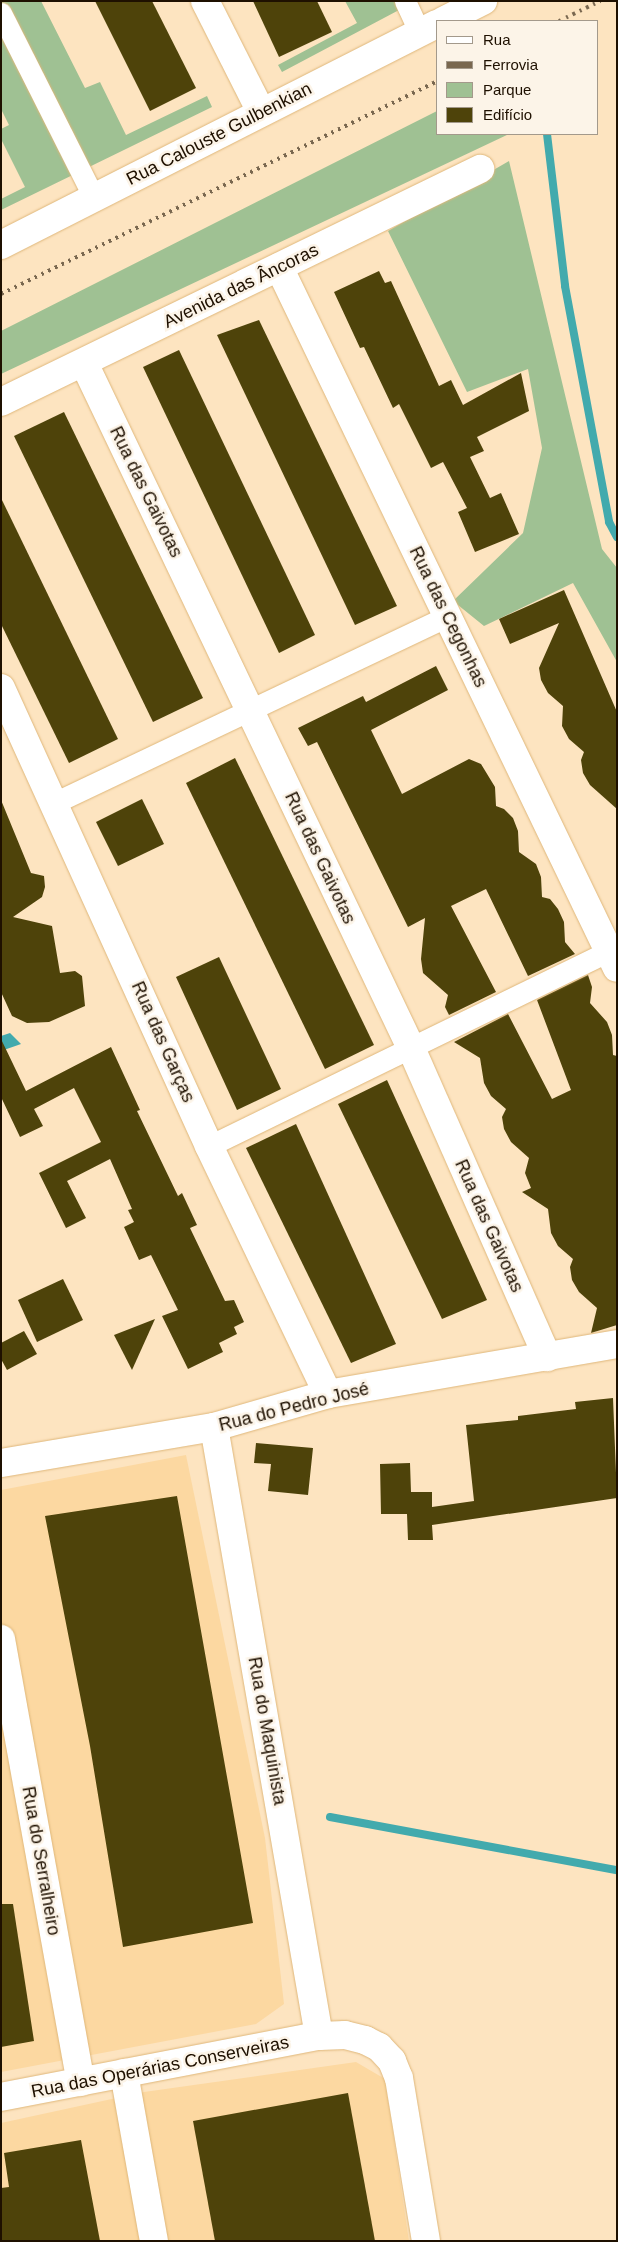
<!DOCTYPE html>
<html>
<head>
<meta charset="utf-8">
<style>
	body { margin:0 }
	#map { position:relative; width:618px; height:2242px; overflow:hidden; background:#fde4c0; font-family:Arial,sans-serif }
	div>[style] { position:absolute }
	.built>* { inset:0; background:#fcd8a1 }
	.green>* { inset:0; background:#9fc193 }
	.water>* { inset:0; background:#42aaad }
	.stream>* { height:8px; margin:-4px; padding:0 4px; transform-origin:4px; border-radius:4px; background:#42aaad }
	.building>* { inset:0; background:#4e430a }
	.roads { filter:drop-shadow(0 0 1px #dfb77a) drop-shadow(0 0 1px #dfb77a) }
	.pedestrian>* { height:21px; margin:-10.5px; padding:0 10.5px; transform-origin:10.5px; border-radius:10.5px; background:#fff }
	.minor>* { height:28px; margin:-14px; padding:0 14px; transform-origin:14px; border-radius:14px; background:#fff }
	.tertiary>* { height:28px; margin:-14px; padding:0 14px; transform-origin:14px; border-radius:14px; background:#fff }
	.rail>* { height:4px; margin-top:-2px; transform-origin:0; background:repeating-linear-gradient(90deg,#79674f 0 2.5px,transparent 0 7.5px) }
	span { translate:-50% -50%; white-space:nowrap; text-align:center; line-height:1.15; -webkit-text-stroke:5px #fcf4e8; paint-order:stroke }
	.street-label { font-size:18px; color:#1e1000 }
	.frame { position:absolute; inset:0; border:2px solid #1e1000; pointer-events:none }
	.legend { position:absolute; left:436px; top:20px; width:162px; height:115px; box-sizing:border-box; background:#fcf4e8; border:1px solid #a3998b; margin:0; padding:6px 9px; list-style:none; font-size:15px; color:#1e1000 }
	.legend li { display:flex; align-items:center; gap:10px; height:25px }
	.legend b { width:25px; border:1px solid #a3998b }
</style>
</head>
<body>
<div id="map">
	<div class="built">
		<div style="clip-path:polygon(186px 1455px,265px 1838px,284px 2004px,256px 2024px,1px 2072px,1px 1490px)"></div>
		<div style="clip-path:polygon(356px 2062px,385px 2079px,409px 2241px,1px 2241px,1px 2123px,144px 2092px)"></div>
	</div>
	<div class="green">
		<div style="clip-path:polygon(1px 1px,41px 1px,85px 88px,100px 82px,126px 135px,207px 96px,212px 107px,1px 210px,1px 199px,25px 187px,1px 139px,1px 129px,9px 125px,1px 109px)"></div>
		<div style="clip-path:polygon(345px 1px,416px 1px,282px 72px,278px 65px,357px 23px)"></div>
		<div style="clip-path:polygon(437px 111px,437px 134px,509px 134px,1px 374px,1px 331px)"></div>
		<div style="clip-path:polygon(509px 161px,602px 549px,617px 568px,617px 662px,573px 583px,484px 626px,453px 601px,523px 533px,542px 448px,528px 369px,467px 392px,388px 231px)"></div>
	</div>
	<div class="water">
		<div style="clip-path:polygon(10px 1033px,21px 1044px,1px 1051px,1px 1036px)"></div>
	</div>
	<div class="stream">
		<div style="left:547px;top:134px;width:153px;rotate:83.2deg"></div>
		<div style="left:565px;top:286px;width:240px;rotate:79.4deg"></div>
		<div style="left:609px;top:522px;width:17px;rotate:62deg"></div>
		<div style="left:330px;top:1817px;width:292px;rotate:10.5deg"></div>
	</div>
	<div class="building">
		<div style="clip-path:polygon(95px 1px,152px 1px,196px 88px,150px 111px)"></div>
		<div style="clip-path:polygon(253px 1px,317px 1px,332px 32px,279px 57px)"></div>
		<div style="clip-path:polygon(379px 271px,385px 283px,391px 281px,439px 386px,451px 380px,463px 405px,521px 373px,529px 411px,477px 437px,484px 451px,470px 457px,490px 498px,501px 493px,519px 534px,475px 552px,458px 512px,467px 508px,443px 462px,431px 468px,399px 404px,393px 408px,364px 347px,360px 348px,334px 292px)"></div>
		<div style="clip-path:polygon(259px 320px,397px 606px,355px 625px,217px 335px)"></div>
		<div style="clip-path:polygon(179px 350px,315px 635px,279px 653px,143px 367px)"></div>
		<div style="clip-path:polygon(64px 412px,203px 698px,153px 722px,14px 436px)"></div>
		<div style="clip-path:polygon(1px 498px,118px 739px,69px 763px,1px 624px)"></div>
		<div style="clip-path:polygon(564px 590px,617px 712px,617px 809px,590px 785px,583px 773px,581px 760px,584px 752px,569px 739px,562px 726px,563px 706px,548px 693px,541px 680px,539px 668px,559px 623px,510px 644px,499px 619px)"></div>
		<div style="clip-path:polygon(436px 666px,448px 690px,371px 730px,402px 794px,469px 759px,481px 764px,495px 787px,496px 806px,504px 809px,513px 818px,518px 831px,519px 852px,536px 864px,541px 877px,542px 897px,550px 899px,558px 909px,564px 922px,565px 942px,575px 954px,528px 976px,486px 889px,451px 906px,496px 992px,449px 1015px,445px 1007px,448px 995px,423px 973px,421px 959px,425px 918px,408px 927px,317px 742px,308px 746px,298px 728px,363px 696px,366px 702px)"></div>
		<div style="clip-path:polygon(235px 758px,374px 1045px,325px 1069px,186px 783px)"></div>
		<div style="clip-path:polygon(142px 799px,164px 844px,118px 866px,96px 822px)"></div>
		<div style="clip-path:polygon(1px 800px,31px 873px,44px 876px,45px 887px,42px 897px,13px 917px,52px 926px,60px 973px,75px 971px,82px 976px,85px 1006px,49px 1022px,27px 1023px,12px 1016px,1px 992px)"></div>
		<div style="clip-path:polygon(219px 957px,281px 1089px,237px 1110px,176px 977px)"></div>
		<div style="clip-path:polygon(588px 975px,592px 987px,590px 1003px,607px 1022px,612px 1035px,613px 1055px,617px 1056px,617px 1325px,591px 1333px,597px 1308px,579px 1292px,572px 1280px,570px 1267px,573px 1259px,558px 1246px,551px 1233px,548px 1209px,522px 1192px,531px 1188px,525px 1173px,529px 1158px,511px 1142px,504px 1129px,502px 1117px,506px 1109px,491px 1096px,484px 1083px,480px 1058px,454px 1042px,508px 1014px,552px 1099px,571px 1090px,537px 1000px)"></div>
		<div style="clip-path:polygon(1px 1039px,26px 1091px,111px 1047px,140px 1110px,137px 1111px,178px 1196px,182px 1193px,197px 1225px,190px 1228px,225px 1301px,234px 1300px,244px 1322px,234px 1327px,237px 1334px,219px 1343px,223px 1352px,188px 1369px,162px 1316px,178px 1310px,151px 1255px,139px 1260px,124px 1227px,134px 1222px,128px 1210px,132px 1209px,110px 1159px,67px 1181px,86px 1218px,66px 1228px,39px 1173px,101px 1142px,74px 1088px,34px 1109px,43px 1126px,20px 1137px,1px 1097px)"></div>
		<div style="clip-path:polygon(387px 1080px,487px 1300px,442px 1319px,338px 1104px)"></div>
		<div style="clip-path:polygon(296px 1124px,396px 1344px,351px 1363px,246px 1148px)"></div>
		<div style="clip-path:polygon(63px 1279px,83px 1320px,37px 1342px,18px 1300px)"></div>
		<div style="clip-path:polygon(155px 1319px,132px 1370px,114px 1335px)"></div>
		<div style="clip-path:polygon(24px 1331px,37px 1354px,7px 1370px,1px 1359px,1px 1343px)"></div>
		<div style="clip-path:polygon(613px 1398px,617px 1498px,432px 1525px,433px 1540px,408px 1540px,407px 1514px,381px 1514px,380px 1464px,410px 1463px,411px 1492px,432px 1492px,432px 1507px,474px 1501px,466px 1425px,518px 1420px,518px 1416px,576px 1409px,575px 1402px)"></div>
		<div style="clip-path:polygon(256px 1443px,313px 1448px,308px 1495px,268px 1491px,271px 1464px,254px 1463px)"></div>
		<div style="clip-path:polygon(177px 1496px,253px 1923px,123px 1947px,90px 1746px,45px 1516px)"></div>
		<div style="clip-path:polygon(1px 1904px,13px 1904px,34px 2041px,1px 2047px)"></div>
		<div style="clip-path:polygon(348px 2093px,375px 2241px,215px 2241px,193px 2121px)"></div>
		<div style="clip-path:polygon(81px 2140px,100px 2241px,1px 2241px,1px 2188px,9px 2187px,4px 2153px)"></div>
	</div>
	<div class="roads">
		<div class="pedestrian">
			<div style="left:405px;top:1px;width:35px;rotate:65deg"></div>
			<div style="left:1px;top:13px;width:207px;rotate:63.3deg"></div>
			<div style="left:54px;top:803px;width:436px;rotate:-25.4deg"></div>
			<div style="left:209px;top:1146px;width:445px;rotate:-26deg"></div>
		</div>
		<div class="minor">
			<div style="left:205px;top:1px;width:124px;rotate:63.2deg"></div>
			<div style="left:279px;top:267px;width:778px;rotate:64.26deg"></div>
			<div style="left:84px;top:363px;width:759px;rotate:64.48deg"></div>
			<div style="left:411px;top:1048px;width:338px;rotate:66.2deg"></div>
			<div style="left:1px;top:402px;width:533px;rotate:-25.94deg"></div>
			<div style="left:1px;top:688px;width:503px;rotate:65.57deg"></div>
			<div style="left:209px;top:1146px;width:275px;rotate:64.4deg"></div>
			<div style="left:1px;top:1463px;width:216px;rotate:-9.6deg"></div>
			<div style="left:1px;top:1639px;width:450px;rotate:79.8deg"></div>
			<div style="left:319px;top:2036px;width:26px;rotate:-2deg"></div>
			<div style="left:345px;top:2035px;width:21px;rotate:14deg"></div>
			<div style="left:365px;top:2040px;width:16px;rotate:27deg"></div>
			<div style="left:379px;top:2047px;width:19px;rotate:47deg"></div>
			<div style="left:392px;top:2061px;width:18px;rotate:68deg"></div>
			<div style="left:399px;top:2078px;width:165px;rotate:80.6deg"></div>
			<div style="left:124px;top:2073px;width:171px;rotate:79.9deg"></div>
		</div>
		<div class="tertiary">
			<div style="left:443px;top:21px;width:45px;rotate:-26.6deg"></div>
			<div style="left:1px;top:245px;width:489px;rotate:-26.9deg"></div>
			<div style="left:1px;top:2097px;width:324px;rotate:-10.9deg"></div>
			<div style="left:319px;top:2036px;width:618px;rotate:-99.78deg"></div>
			<div style="left:214px;top:1427px;width:119px;rotate:-16.1deg"></div>
			<div style="left:328px;top:1394px;width:293px;rotate:-9.8deg"></div>
		</div>
	</div>
	<div class="rail">
		<div style="left:559px;top:21px;width:46px;rotate:-26deg"></div>
		<div style="left:1px;top:294px;width:485px;rotate:-26deg"></div>
	</div>
	<div class="street-label">
		<span style="left:219px;top:134px;rotate:-27deg">Rua Calouste Gulbenkian</span>
		<span style="left:241px;top:286px;rotate:-26deg">Avenida das Âncoras</span>
		<span style="left:146px;top:492px;rotate:64deg">Rua das Gaivotas</span>
		<span style="left:448px;top:617px;rotate:64deg">Rua das Cegonhas</span>
		<span style="left:320px;top:858px;rotate:65deg">Rua das Gaivotas</span>
		<span style="left:163px;top:1042px;rotate:66deg">Rua das Garças</span>
		<span style="left:489px;top:1226px;rotate:66deg">Rua das Gaivotas</span>
		<span style="left:294px;top:1407px;rotate:-14deg">Rua do Pedro José</span>
		<span style="left:267px;top:1731px;rotate:80deg">Rua do Maquinista</span>
		<span style="left:41px;top:1861px;rotate:80deg">Rua do Serralheiro</span>
		<span style="left:160px;top:2067px;rotate:-11deg">Rua das Operárias Conserveiras</span>
	</div>
	<div class="frame"></div>
	<ul class="legend">
	<li><b style="height:6px;background:#fff"></b>Rua</li>
	<li><b style="height:6px;background:#79674f"></b>Ferrovia</li>
	<li><b style="height:14px;background:#9fc193"></b>Parque</li>
	<li><b style="height:14px;background:#4e430a"></b>Edifício</li>
	</ul>
</div>
</body>
</html>
